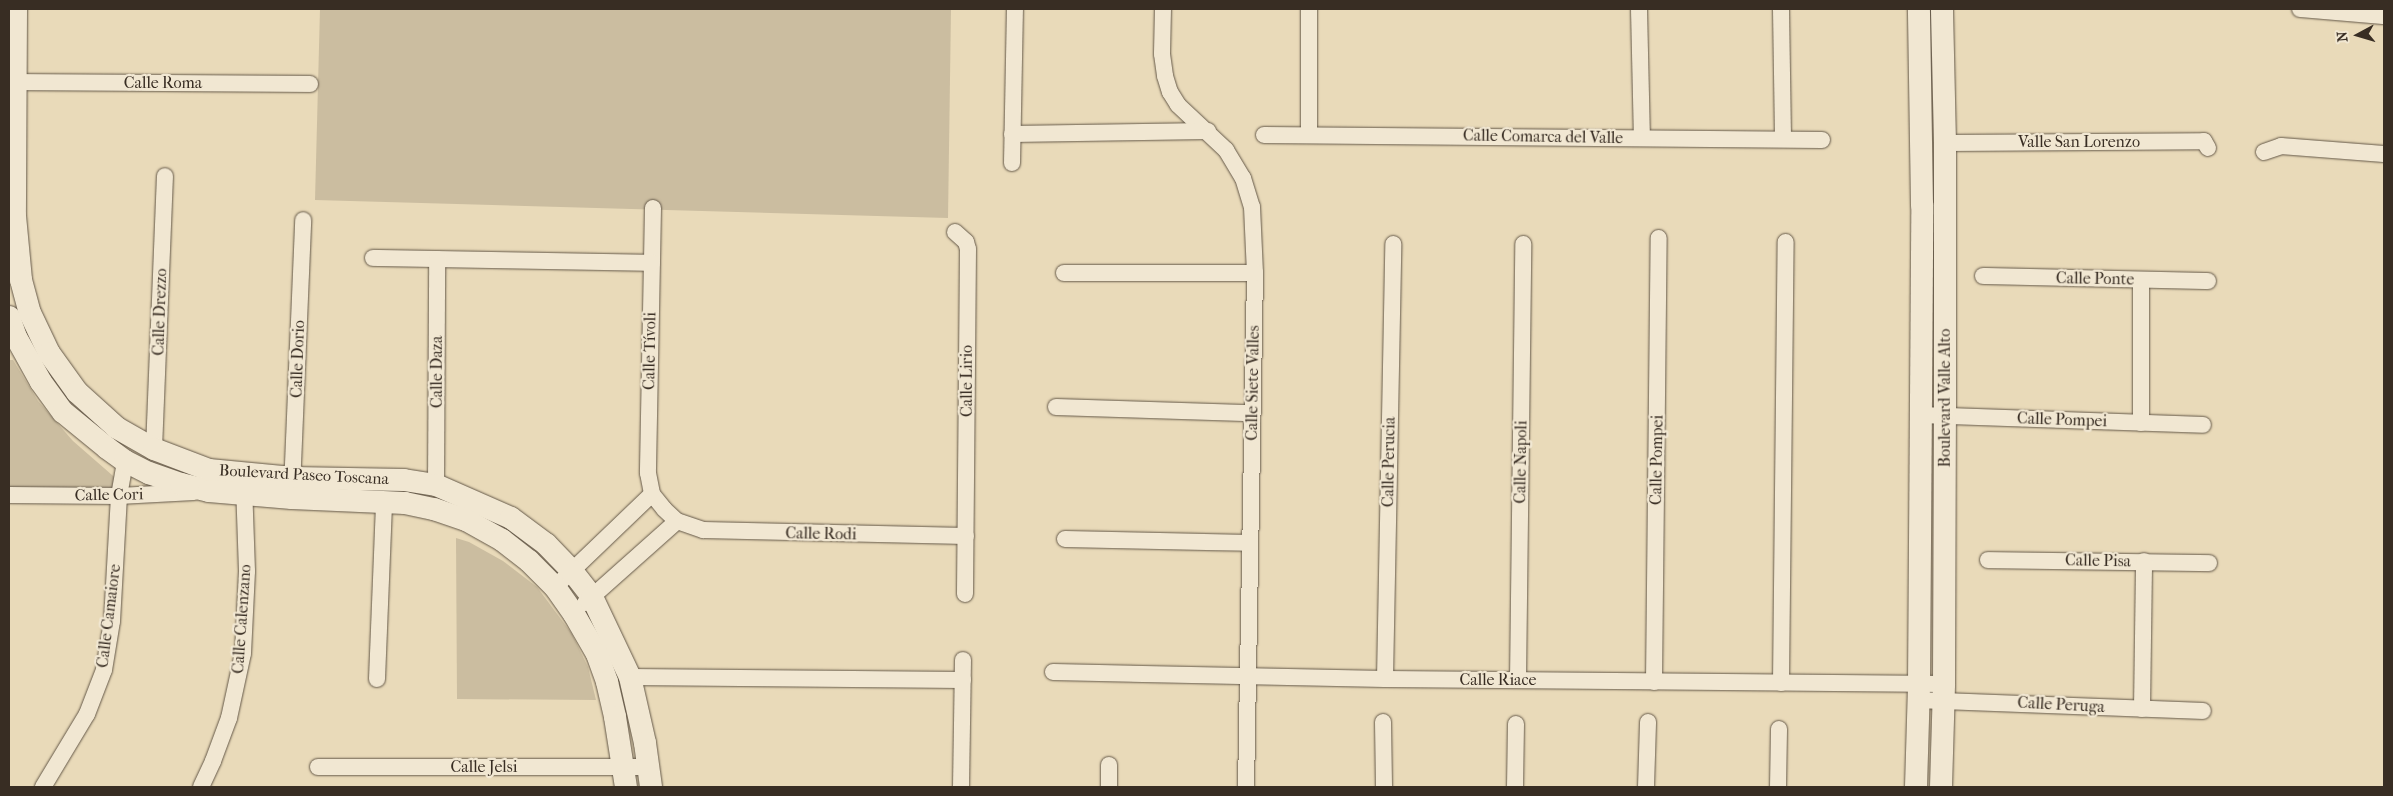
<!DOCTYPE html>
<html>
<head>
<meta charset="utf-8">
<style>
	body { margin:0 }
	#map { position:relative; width:2393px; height:796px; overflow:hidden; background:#e9dab9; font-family:"IM FELL French Canon",serif }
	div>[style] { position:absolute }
	.green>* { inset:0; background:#cbbda0 }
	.roads { filter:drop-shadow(0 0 1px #645848) drop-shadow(0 0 1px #645848) }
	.street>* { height:16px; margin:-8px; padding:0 8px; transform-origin:8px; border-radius:8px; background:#f1e7d2 }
	.secondary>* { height:22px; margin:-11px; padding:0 11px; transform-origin:11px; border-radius:11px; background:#f1e7d2 }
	span { translate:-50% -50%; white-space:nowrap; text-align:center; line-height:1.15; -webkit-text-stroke:4.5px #f1e7d2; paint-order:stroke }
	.street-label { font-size:16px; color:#382d23 }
	.frame { position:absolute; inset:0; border:10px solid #382d23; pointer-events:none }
	.north { position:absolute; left:2333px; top:10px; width:50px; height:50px; -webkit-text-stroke:4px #f1e7d2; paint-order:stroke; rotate:264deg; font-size:14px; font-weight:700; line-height:20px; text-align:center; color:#382d23 }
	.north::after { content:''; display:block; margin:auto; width:18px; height:22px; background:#382d23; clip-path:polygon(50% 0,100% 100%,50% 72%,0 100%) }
</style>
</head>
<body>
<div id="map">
	<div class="green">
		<div style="clip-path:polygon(320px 9px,951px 9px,948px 218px,315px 200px)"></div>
		<div style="clip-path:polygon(9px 360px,13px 360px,38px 401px,73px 441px,120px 482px,118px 489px,9px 489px)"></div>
		<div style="clip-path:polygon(456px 538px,469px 542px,503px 561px,537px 587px,572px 634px,588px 667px,596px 700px,457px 699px)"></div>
	</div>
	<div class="roads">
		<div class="street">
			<div style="left:1163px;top:9px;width:45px;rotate:91.3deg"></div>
			<div style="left:1162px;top:54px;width:22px;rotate:82deg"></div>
			<div style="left:1165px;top:76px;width:17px;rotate:73deg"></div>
			<div style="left:1170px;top:92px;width:15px;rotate:58deg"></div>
			<div style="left:1178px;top:105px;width:66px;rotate:43.2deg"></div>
			<div style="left:1226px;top:150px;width:33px;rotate:59deg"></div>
			<div style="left:1243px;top:178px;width:30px;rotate:73deg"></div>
			<div style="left:1252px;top:207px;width:66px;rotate:87.4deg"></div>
			<div style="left:1255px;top:273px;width:514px;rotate:91deg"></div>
			<div style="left:1309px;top:9px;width:125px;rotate:90deg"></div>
			<div style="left:1639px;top:9px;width:128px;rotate:88.7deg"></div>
			<div style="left:1781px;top:9px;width:129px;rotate:89.1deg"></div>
			<div style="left:2300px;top:9px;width:84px;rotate:4.8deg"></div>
			<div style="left:15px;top:82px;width:295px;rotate:0.4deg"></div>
			<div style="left:1012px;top:134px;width:196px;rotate:-0.9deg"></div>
			<div style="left:1264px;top:135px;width:558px;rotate:0.51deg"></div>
			<div style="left:1945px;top:143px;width:259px;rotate:-0.4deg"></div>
			<div style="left:2204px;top:141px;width:8px;rotate:60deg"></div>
			<div style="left:2264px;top:152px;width:18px;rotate:-19deg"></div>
			<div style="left:2281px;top:146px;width:103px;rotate:4.4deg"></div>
			<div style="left:1012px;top:163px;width:154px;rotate:-88.9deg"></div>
			<div style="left:653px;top:208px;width:265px;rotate:91.1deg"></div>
			<div style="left:648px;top:473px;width:21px;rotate:79deg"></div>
			<div style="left:652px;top:494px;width:19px;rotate:51deg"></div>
			<div style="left:664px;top:509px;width:18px;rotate:43deg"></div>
			<div style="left:677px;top:521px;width:28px;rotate:19deg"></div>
			<div style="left:703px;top:530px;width:263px;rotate:1.3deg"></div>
			<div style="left:955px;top:232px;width:15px;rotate:42deg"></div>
			<div style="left:966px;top:242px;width:7px;rotate:74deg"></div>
			<div style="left:968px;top:249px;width:345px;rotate:90.5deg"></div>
			<div style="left:373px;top:258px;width:279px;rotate:1deg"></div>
			<div style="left:1064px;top:273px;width:191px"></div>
			<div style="left:1983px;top:276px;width:225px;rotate:1.3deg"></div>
			<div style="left:1056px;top:407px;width:196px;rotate:1.8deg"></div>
			<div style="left:1921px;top:415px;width:282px;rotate:2deg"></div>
			<div style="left:2141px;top:423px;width:143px;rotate:-90deg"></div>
			<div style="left:154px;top:449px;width:273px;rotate:-87.7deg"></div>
			<div style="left:436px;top:485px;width:226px;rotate:-89.7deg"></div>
			<div style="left:292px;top:488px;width:268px;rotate:-87.6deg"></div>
			<div style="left:9px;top:495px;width:110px;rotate:0.5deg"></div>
			<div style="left:119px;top:496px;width:75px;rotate:-3.1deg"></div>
			<div style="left:1065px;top:539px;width:185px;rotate:1.2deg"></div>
			<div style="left:1988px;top:560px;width:221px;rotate:0.8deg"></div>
			<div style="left:555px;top:587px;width:134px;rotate:-43.8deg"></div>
			<div style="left:585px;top:603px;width:123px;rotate:-41.7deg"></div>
			<div style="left:1053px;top:672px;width:332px;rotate:1.2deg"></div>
			<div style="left:1385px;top:679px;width:559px;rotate:0.51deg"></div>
			<div style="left:630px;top:677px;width:333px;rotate:0.5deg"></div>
			<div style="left:377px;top:679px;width:178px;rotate:-87.7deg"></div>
			<div style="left:1385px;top:679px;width:435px;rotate:-88.9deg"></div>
			<div style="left:1518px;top:680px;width:436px;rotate:-89.3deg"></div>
			<div style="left:1654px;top:682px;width:444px;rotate:-89.4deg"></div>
			<div style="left:1781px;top:683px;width:441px;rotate:-89.4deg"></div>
			<div style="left:1918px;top:700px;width:285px;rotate:2.2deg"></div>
			<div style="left:2142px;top:709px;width:148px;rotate:-89.2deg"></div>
			<div style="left:1383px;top:722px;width:65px;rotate:89.1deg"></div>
			<div style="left:318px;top:767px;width:331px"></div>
			<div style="left:43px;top:787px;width:85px;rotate:-58.9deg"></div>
			<div style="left:87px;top:714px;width:47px;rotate:-68.9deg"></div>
			<div style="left:104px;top:670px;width:50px;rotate:-80.7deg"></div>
			<div style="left:112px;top:621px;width:125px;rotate:-86.8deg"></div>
			<div style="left:119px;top:496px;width:36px;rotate:-80deg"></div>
			<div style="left:201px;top:787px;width:29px;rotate:-65deg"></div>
			<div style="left:213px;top:761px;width:46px;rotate:-69.6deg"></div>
			<div style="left:229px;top:718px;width:66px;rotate:-77.8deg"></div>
			<div style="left:243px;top:653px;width:82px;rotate:-87.2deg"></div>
			<div style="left:247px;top:571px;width:88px;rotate:-92deg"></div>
			<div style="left:961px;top:787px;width:127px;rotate:-89.1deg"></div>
			<div style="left:1109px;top:787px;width:22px;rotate:-90deg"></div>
			<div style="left:1515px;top:787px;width:63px;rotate:-89.1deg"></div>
			<div style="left:1646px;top:787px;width:65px;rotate:-88.2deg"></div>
			<div style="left:1778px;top:787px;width:58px;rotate:-89deg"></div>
		</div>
		<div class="secondary">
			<div style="left:16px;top:9px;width:207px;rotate:90.3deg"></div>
			<div style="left:15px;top:216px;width:64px;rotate:84.6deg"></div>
			<div style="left:21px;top:280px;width:34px;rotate:75deg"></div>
			<div style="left:30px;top:313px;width:44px;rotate:64.6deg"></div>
			<div style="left:49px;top:353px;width:48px;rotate:54.3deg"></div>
			<div style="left:77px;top:392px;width:54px;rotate:42deg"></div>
			<div style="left:117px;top:428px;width:43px;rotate:29.6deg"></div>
			<div style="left:154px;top:449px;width:59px;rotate:20.9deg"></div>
			<div style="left:209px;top:470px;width:84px;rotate:5.4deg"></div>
			<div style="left:293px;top:478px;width:111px;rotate:1deg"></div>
			<div style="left:404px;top:480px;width:32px;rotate:9deg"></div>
			<div style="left:436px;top:485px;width:82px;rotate:23.7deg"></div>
			<div style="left:511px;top:518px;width:44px;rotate:36.6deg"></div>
			<div style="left:546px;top:544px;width:37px;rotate:46deg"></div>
			<div style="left:572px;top:571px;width:33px;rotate:52deg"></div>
			<div style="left:592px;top:597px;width:89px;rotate:64.6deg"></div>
			<div style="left:630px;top:677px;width:68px;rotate:77.2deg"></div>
			<div style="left:645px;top:743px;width:44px;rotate:82.2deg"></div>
			<div style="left:9px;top:317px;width:21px;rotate:71deg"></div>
			<div style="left:16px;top:337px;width:51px;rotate:60.9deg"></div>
			<div style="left:41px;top:382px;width:37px;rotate:54deg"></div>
			<div style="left:63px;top:412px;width:57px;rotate:39.3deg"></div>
			<div style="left:107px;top:448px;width:22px;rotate:36deg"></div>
			<div style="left:125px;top:461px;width:27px;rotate:27deg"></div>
			<div style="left:149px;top:473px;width:34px;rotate:19deg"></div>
			<div style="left:181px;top:484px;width:29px;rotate:14deg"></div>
			<div style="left:209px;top:491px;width:83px;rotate:4.8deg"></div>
			<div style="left:292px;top:498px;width:113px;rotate:2.5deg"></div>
			<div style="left:405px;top:503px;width:30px;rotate:12deg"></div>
			<div style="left:434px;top:509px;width:34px;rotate:19deg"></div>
			<div style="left:466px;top:520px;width:41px;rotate:29.1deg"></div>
			<div style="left:502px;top:540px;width:34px;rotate:38deg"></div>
			<div style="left:529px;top:561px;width:37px;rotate:45deg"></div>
			<div style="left:555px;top:587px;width:33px;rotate:55deg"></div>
			<div style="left:574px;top:614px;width:46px;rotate:60.1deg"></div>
			<div style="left:597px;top:654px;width:30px;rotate:70deg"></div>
			<div style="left:607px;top:682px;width:36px;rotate:77deg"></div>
			<div style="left:615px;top:717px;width:71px;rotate:81.1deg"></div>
			<div style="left:1916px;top:787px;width:102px;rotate:-88.3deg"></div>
			<div style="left:1919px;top:685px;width:480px;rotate:-89.6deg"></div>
			<div style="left:1922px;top:205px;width:196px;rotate:-90.9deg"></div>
			<div style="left:1941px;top:787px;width:103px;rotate:-88.3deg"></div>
			<div style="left:1944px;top:684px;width:268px;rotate:-89.8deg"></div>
			<div style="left:1945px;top:416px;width:273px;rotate:-90deg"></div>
			<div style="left:1945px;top:143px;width:134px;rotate:-91.3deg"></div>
		</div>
	</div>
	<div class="street-label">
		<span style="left:163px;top:83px">Calle Roma</span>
		<span style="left:1543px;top:137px;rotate:1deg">Calle Comarca del Valle</span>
		<span style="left:2079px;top:142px">Valle San Lorenzo</span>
		<span style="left:2095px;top:279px;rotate:1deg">Calle Ponte</span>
		<span style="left:160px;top:312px;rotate:-88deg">Calle Drezzo</span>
		<span style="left:650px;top:351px;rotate:-89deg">Calle Tívoli</span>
		<span style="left:298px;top:359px;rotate:-88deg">Calle Dorio</span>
		<span style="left:437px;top:372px;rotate:-90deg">Calle Daza</span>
		<span style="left:967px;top:381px;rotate:-90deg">Calle Lirio</span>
		<span style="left:1253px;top:383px;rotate:-89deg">Calle Siete Valles</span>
		<span style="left:1945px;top:398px;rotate:-90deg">Boulevard Valle Alto</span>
		<span style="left:2062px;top:420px;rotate:2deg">Calle Pompei</span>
		<span style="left:1657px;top:460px;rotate:-89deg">Calle Pompei</span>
		<span style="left:1389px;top:462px;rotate:-89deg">Calle Perucia</span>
		<span style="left:1521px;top:462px;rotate:-89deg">Calle Napoli</span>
		<span style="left:304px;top:475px;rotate:3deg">Boulevard Paseo Toscana</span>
		<span style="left:109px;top:495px;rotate:-1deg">Calle Cori</span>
		<span style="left:821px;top:534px;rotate:1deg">Calle Rodi</span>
		<span style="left:2098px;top:561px;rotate:1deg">Calle Pisa</span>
		<span style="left:109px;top:616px;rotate:-83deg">Calle Camaiore</span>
		<span style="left:242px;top:619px;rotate:-86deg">Calle Calenzano</span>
		<span style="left:1498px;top:680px">Calle Riace</span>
		<span style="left:2061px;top:705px;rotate:3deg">Calle Peruga</span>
		<span style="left:484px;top:767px">Calle Jelsi</span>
	</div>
	<div class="frame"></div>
	<div class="north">N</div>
</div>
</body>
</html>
